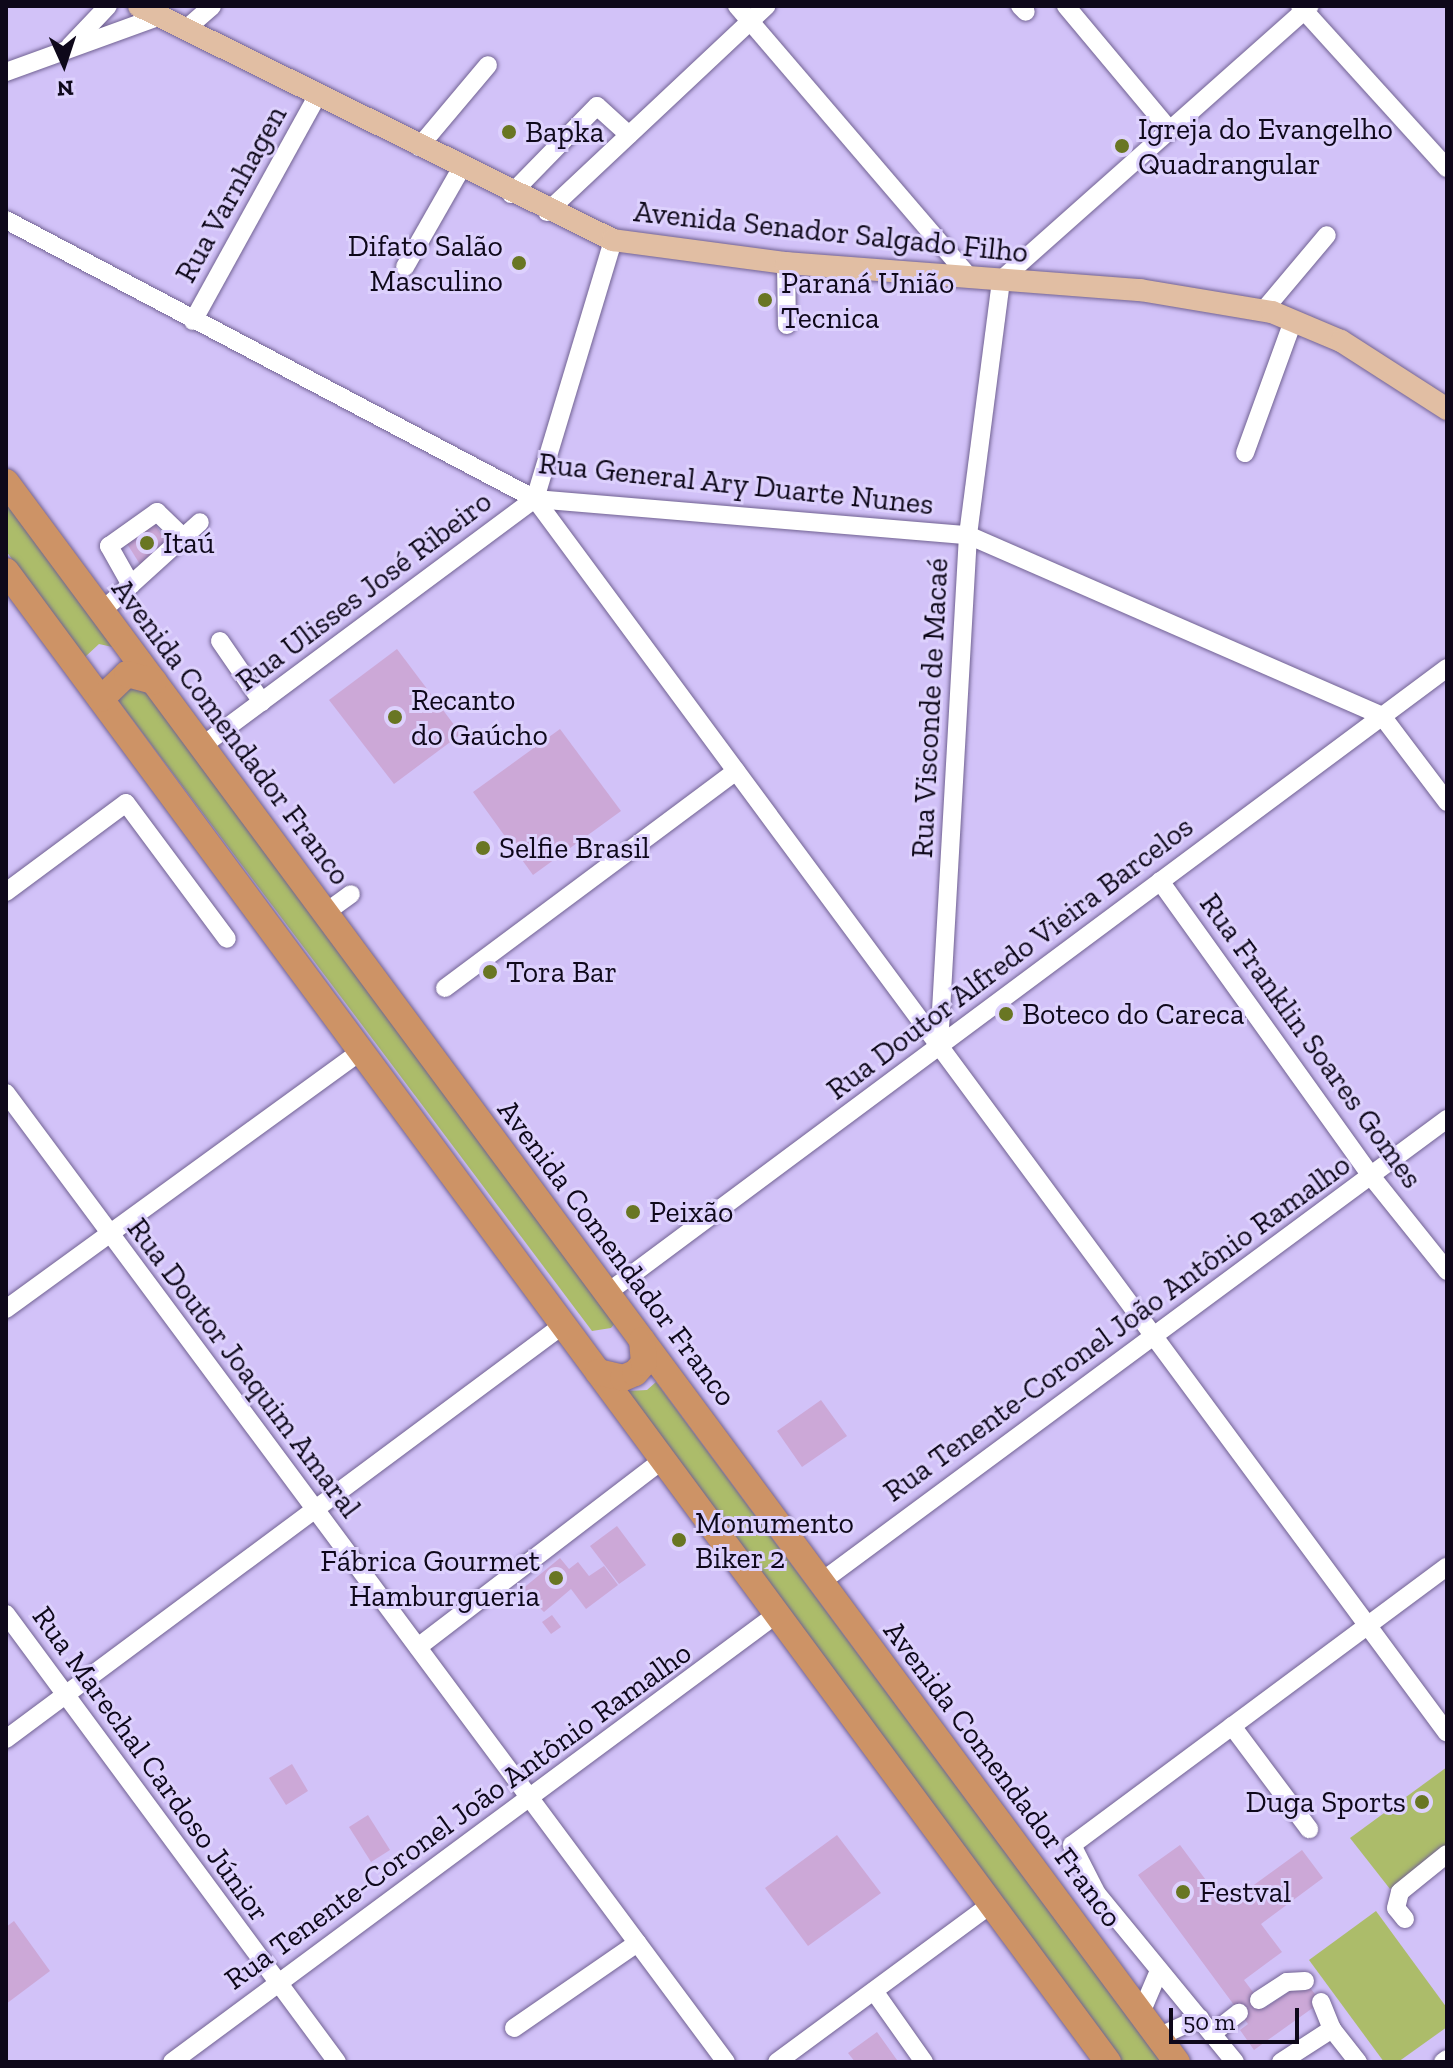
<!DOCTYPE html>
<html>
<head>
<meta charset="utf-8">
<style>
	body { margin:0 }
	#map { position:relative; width:1453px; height:2068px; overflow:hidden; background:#d2c2f8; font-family:"Zilla Slab",serif }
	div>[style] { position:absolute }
	.green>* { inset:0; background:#acbc6a }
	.building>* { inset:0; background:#cca8d7 }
	.roads { filter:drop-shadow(0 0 2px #716292) drop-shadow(0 0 2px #716292) }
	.minor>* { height:18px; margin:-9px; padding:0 9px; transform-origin:9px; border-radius:9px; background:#fff }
	.major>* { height:22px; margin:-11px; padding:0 11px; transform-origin:11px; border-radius:11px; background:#e1bea3 }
	.highway>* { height:26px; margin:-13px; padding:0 13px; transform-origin:13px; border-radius:13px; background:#cd9366 }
	.dots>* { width:22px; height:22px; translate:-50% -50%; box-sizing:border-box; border:4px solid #ddd1fd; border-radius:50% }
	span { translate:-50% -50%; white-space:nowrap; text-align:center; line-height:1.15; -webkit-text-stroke:6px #ddd1fd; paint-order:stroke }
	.poi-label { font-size:30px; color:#0e081a }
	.left { translate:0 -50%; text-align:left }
	.right { translate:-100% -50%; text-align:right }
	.street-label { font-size:30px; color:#0e081a }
	.frame { position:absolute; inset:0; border:8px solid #0e081a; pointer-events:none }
	.north { position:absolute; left:24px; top:24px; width:80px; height:80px; -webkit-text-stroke:6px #ddd1fd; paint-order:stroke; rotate:177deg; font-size:22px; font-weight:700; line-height:32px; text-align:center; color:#0e081a }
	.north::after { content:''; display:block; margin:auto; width:28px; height:36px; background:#0e081a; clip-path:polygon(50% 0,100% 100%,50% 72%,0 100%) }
	.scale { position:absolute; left:1169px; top:2008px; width:130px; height:36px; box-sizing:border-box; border:4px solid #0e081a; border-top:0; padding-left:10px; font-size:24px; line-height:28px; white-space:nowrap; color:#0e081a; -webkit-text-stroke:6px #ddd1fd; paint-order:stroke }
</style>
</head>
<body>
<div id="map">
	<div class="green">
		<div style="clip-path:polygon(6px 498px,117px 648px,99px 644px,85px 657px,31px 585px,6px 551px)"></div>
		<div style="clip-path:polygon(144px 687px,615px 1323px,611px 1328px,592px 1331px,114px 695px,119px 688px)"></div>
		<div style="clip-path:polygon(656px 1382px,1161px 2062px,1120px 2062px,1049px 1968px,628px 1391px,647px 1390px)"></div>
		<div style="clip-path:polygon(1447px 1767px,1447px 1846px,1390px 1889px,1350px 1838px)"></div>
		<div style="clip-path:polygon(1376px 1911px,1447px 2008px,1447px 2027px,1398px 2062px,1384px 2062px,1309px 1960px)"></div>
	</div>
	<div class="building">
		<div style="clip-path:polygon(151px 518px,169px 546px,143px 569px,124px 539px)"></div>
		<div style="clip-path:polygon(397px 649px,461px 734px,394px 784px,329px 700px)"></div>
		<div style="clip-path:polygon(560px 729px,621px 811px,533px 875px,473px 792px)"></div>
		<div style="clip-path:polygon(821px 1400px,847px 1436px,802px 1467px,777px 1431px)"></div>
		<div style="clip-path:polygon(617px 1526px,646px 1565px,619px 1584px,590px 1546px)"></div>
		<div style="clip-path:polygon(560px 1558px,569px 1569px,578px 1562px,589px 1576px,604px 1566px,618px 1585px,586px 1609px,571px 1589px,544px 1612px,521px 1590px)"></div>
		<div style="clip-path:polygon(552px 1615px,561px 1627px,551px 1634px,542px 1622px)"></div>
		<div style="clip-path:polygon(292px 1764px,308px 1791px,286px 1805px,269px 1778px)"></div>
		<div style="clip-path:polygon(368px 1815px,390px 1850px,371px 1862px,349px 1827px)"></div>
		<div style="clip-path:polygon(837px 1835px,881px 1893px,808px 1946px,765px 1888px)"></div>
		<div style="clip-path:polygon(1180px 1845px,1225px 1906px,1302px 1850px,1323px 1878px,1261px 1924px,1282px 1952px,1244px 1980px,1265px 2008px,1305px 1981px,1321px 2002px,1254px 2050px,1240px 2030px,1248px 2024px,1138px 1875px)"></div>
		<div style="clip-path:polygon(14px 1921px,50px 1971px,6px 2004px,6px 1927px)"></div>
		<div style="clip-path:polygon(877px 2032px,897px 2060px,855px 2062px,848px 2053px)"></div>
	</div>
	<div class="roads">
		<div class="minor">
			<div style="left:737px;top:6px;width:358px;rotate:49.4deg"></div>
			<div style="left:1020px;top:6px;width:8px;rotate:45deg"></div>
			<div style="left:1066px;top:6px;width:160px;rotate:50.1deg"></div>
			<div style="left:1300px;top:6px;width:219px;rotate:47.8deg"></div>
			<div style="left:187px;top:28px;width:33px;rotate:-41deg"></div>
			<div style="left:70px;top:46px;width:55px;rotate:-46.5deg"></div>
			<div style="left:6px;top:72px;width:165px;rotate:-19.9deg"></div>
			<div style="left:419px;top:147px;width:107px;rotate:-49.9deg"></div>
			<div style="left:511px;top:194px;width:123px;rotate:-45.7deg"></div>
			<div style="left:597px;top:106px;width:43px;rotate:42.2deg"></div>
			<div style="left:547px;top:212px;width:301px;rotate:-43.2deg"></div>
			<div style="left:6px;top:220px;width:598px;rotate:27.81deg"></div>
			<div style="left:535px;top:499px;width:434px;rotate:4.8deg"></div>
			<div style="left:968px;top:535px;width:452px;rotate:23.6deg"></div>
			<div style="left:1382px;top:716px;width:108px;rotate:52.9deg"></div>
			<div style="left:786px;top:263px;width:62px;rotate:89.1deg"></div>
			<div style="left:405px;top:267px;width:113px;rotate:-60.3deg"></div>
			<div style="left:1263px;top:311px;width:99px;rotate:-49.9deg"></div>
			<div style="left:193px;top:321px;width:258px;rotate:-61.1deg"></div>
			<div style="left:1245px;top:453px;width:140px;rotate:-70deg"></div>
			<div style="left:535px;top:499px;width:1534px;rotate:53.53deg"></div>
			<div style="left:131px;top:585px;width:45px;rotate:-119.4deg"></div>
			<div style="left:109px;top:546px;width:59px;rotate:-35.3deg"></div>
			<div style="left:157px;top:512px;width:36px;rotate:44deg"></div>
			<div style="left:102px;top:611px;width:132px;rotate:-42.2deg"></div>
			<div style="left:220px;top:641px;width:74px;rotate:55.5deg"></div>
			<div style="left:202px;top:746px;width:415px;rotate:-36.6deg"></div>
			<div style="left:535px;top:499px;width:270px;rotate:-73.2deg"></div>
			<div style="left:1160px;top:881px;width:363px;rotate:54.4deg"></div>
			<div style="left:1371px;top:1176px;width:122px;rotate:51.3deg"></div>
			<div style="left:6px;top:892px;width:149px;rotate:-36.6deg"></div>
			<div style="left:126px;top:803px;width:169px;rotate:53.4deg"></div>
			<div style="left:325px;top:913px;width:32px;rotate:-36deg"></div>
			<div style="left:445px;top:988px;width:363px;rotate:-36.7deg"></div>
			<div style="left:939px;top:1046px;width:512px;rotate:-86.75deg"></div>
			<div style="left:968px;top:535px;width:257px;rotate:-82.6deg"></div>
			<div style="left:1001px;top:280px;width:413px;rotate:-41.6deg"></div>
			<div style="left:6px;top:1093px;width:1207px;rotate:53.39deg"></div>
			<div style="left:607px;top:1293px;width:1047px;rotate:-36.65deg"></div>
			<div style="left:6px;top:1309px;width:439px;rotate:-36deg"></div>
			<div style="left:821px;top:1582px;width:779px;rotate:-36.49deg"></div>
			<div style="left:6px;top:1614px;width:557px;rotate:53.54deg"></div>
			<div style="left:418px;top:1647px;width:308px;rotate:-37.4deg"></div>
			<div style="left:1232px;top:1726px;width:129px;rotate:53.2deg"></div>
			<div style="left:6px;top:1739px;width:694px;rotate:-36.62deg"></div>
			<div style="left:1405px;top:1919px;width:14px;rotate:-129deg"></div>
			<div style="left:1396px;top:1908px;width:16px;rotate:-76deg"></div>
			<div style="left:1400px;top:1892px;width:60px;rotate:-39deg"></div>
			<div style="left:874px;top:1991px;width:87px;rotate:54.8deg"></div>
			<div style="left:1259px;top:2000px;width:33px;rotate:-33deg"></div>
			<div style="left:1287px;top:1982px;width:18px;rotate:-3deg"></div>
			<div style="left:1321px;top:2002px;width:29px;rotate:68deg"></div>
			<div style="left:1141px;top:2013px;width:43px;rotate:-67deg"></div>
			<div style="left:514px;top:2028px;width:150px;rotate:-34.6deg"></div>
			<div style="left:1213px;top:2033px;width:33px;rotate:-38deg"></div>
			<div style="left:1158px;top:2037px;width:46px;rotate:-24.3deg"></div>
			<div style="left:172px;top:2062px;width:753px;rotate:-36.52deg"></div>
			<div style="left:777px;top:2062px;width:266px;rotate:-36.4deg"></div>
			<div style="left:1235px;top:2062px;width:217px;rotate:-129.4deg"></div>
			<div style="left:1097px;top:1894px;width:55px;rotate:-117deg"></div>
			<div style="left:1072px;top:1845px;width:467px;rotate:-36.6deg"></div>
			<div style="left:1281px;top:2062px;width:61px;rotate:-32.9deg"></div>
			<div style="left:1332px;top:2029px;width:42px;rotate:51.8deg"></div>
			<div style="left:1443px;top:2062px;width:5px;rotate:-37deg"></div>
		</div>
		<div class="major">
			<div style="left:139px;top:6px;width:529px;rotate:26.27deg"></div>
			<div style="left:613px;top:240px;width:175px;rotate:7.6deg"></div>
			<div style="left:786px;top:263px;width:355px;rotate:4.4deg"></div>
			<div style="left:1140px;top:290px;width:134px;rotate:9.5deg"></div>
			<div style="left:1272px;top:312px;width:75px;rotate:22.8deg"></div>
			<div style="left:1341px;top:341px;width:126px;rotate:32.7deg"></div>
		</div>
		<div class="highway">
			<div style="left:6px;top:482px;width:1967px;rotate:53.46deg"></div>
			<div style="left:6px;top:571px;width:1854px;rotate:53.53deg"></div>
			<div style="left:101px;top:699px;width:36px;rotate:-44deg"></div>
			<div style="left:127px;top:674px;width:28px;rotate:15deg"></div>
			<div style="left:598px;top:1372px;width:26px;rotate:13deg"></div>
			<div style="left:623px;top:1378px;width:13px;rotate:-23deg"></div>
			<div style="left:635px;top:1373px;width:13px;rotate:-48deg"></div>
			<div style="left:644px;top:1363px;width:23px;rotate:-95deg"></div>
		</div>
	</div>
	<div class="dots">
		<div style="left:509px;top:132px;background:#697623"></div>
		<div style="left:1122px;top:146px;background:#697623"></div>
		<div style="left:519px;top:263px;background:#697623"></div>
		<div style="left:765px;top:300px;background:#697623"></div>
		<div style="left:147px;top:543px;background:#697623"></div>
		<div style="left:395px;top:717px;background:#697623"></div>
		<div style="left:483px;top:848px;background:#697623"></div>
		<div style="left:490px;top:972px;background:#697623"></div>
		<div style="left:1006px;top:1014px;background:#697623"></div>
		<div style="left:633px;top:1212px;background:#697623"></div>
		<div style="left:679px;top:1540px;background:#697623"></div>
		<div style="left:556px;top:1578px;background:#697623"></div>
		<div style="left:1422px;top:1802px;background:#697623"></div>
		<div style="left:1183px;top:1892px;background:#697623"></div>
	</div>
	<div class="poi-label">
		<span class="left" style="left:1138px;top:146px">Igreja do Evangelho<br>Quadrangular</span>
		<span class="left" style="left:525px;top:132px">Bapka</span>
		<span class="right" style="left:503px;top:263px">Difato Salão<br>Masculino</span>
		<span class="left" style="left:781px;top:300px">Paraná União<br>Tecnica</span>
		<span class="left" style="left:163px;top:543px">Itaú</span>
		<span class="left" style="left:411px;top:717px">Recanto<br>do Gaúcho</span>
		<span class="left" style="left:499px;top:848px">Selfie Brasil</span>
		<span class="left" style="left:506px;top:972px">Tora Bar</span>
		<span class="left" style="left:1022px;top:1014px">Boteco do Careca</span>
		<span class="left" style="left:649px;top:1212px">Peixão</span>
		<span class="left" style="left:695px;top:1540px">Monumento<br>Biker 2</span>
		<span class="right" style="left:540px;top:1578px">Fábrica Gourmet<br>Hamburgueria</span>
		<span class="right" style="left:1406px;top:1802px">Duga Sports</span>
		<span class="left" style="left:1199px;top:1892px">Festval</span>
	</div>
	<div class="street-label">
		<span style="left:231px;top:194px;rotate:-61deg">Rua Varnhagen</span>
		<span style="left:831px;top:232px;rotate:6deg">Avenida Senador Salgado Filho</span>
		<span style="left:736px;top:484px;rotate:6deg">Rua General Ary Duarte Nunes</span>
		<span style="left:364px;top:591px;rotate:-37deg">Rua Ulisses José Ribeiro</span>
		<span style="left:930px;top:708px;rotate:-87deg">Rua Visconde de Macaé</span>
		<span style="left:231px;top:732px;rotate:53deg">Avenida Comendador Franco</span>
		<span style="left:1010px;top:958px;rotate:-37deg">Rua Doutor Alfredo Vieira Barcelos</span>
		<span style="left:1311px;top:1041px;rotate:54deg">Rua Franklin Soares Gomes</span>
		<span style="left:617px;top:1253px;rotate:53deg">Avenida Comendador Franco</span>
		<span style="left:1117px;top:1328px;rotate:-36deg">Rua Tenente-Coronel João Antônio Ramalho</span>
		<span style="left:244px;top:1368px;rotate:53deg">Rua Doutor Joaquim Amaral</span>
		<span style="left:151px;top:1764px;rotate:54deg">Rua Marechal Cardoso Júnior</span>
		<span style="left:1003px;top:1774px;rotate:53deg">Avenida Comendador Franco</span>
		<span style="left:458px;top:1816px;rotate:-36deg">Rua Tenente-Coronel João Antônio Ramalho</span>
	</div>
	<div class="frame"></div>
	<div class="north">N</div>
	<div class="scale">50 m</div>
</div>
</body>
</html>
